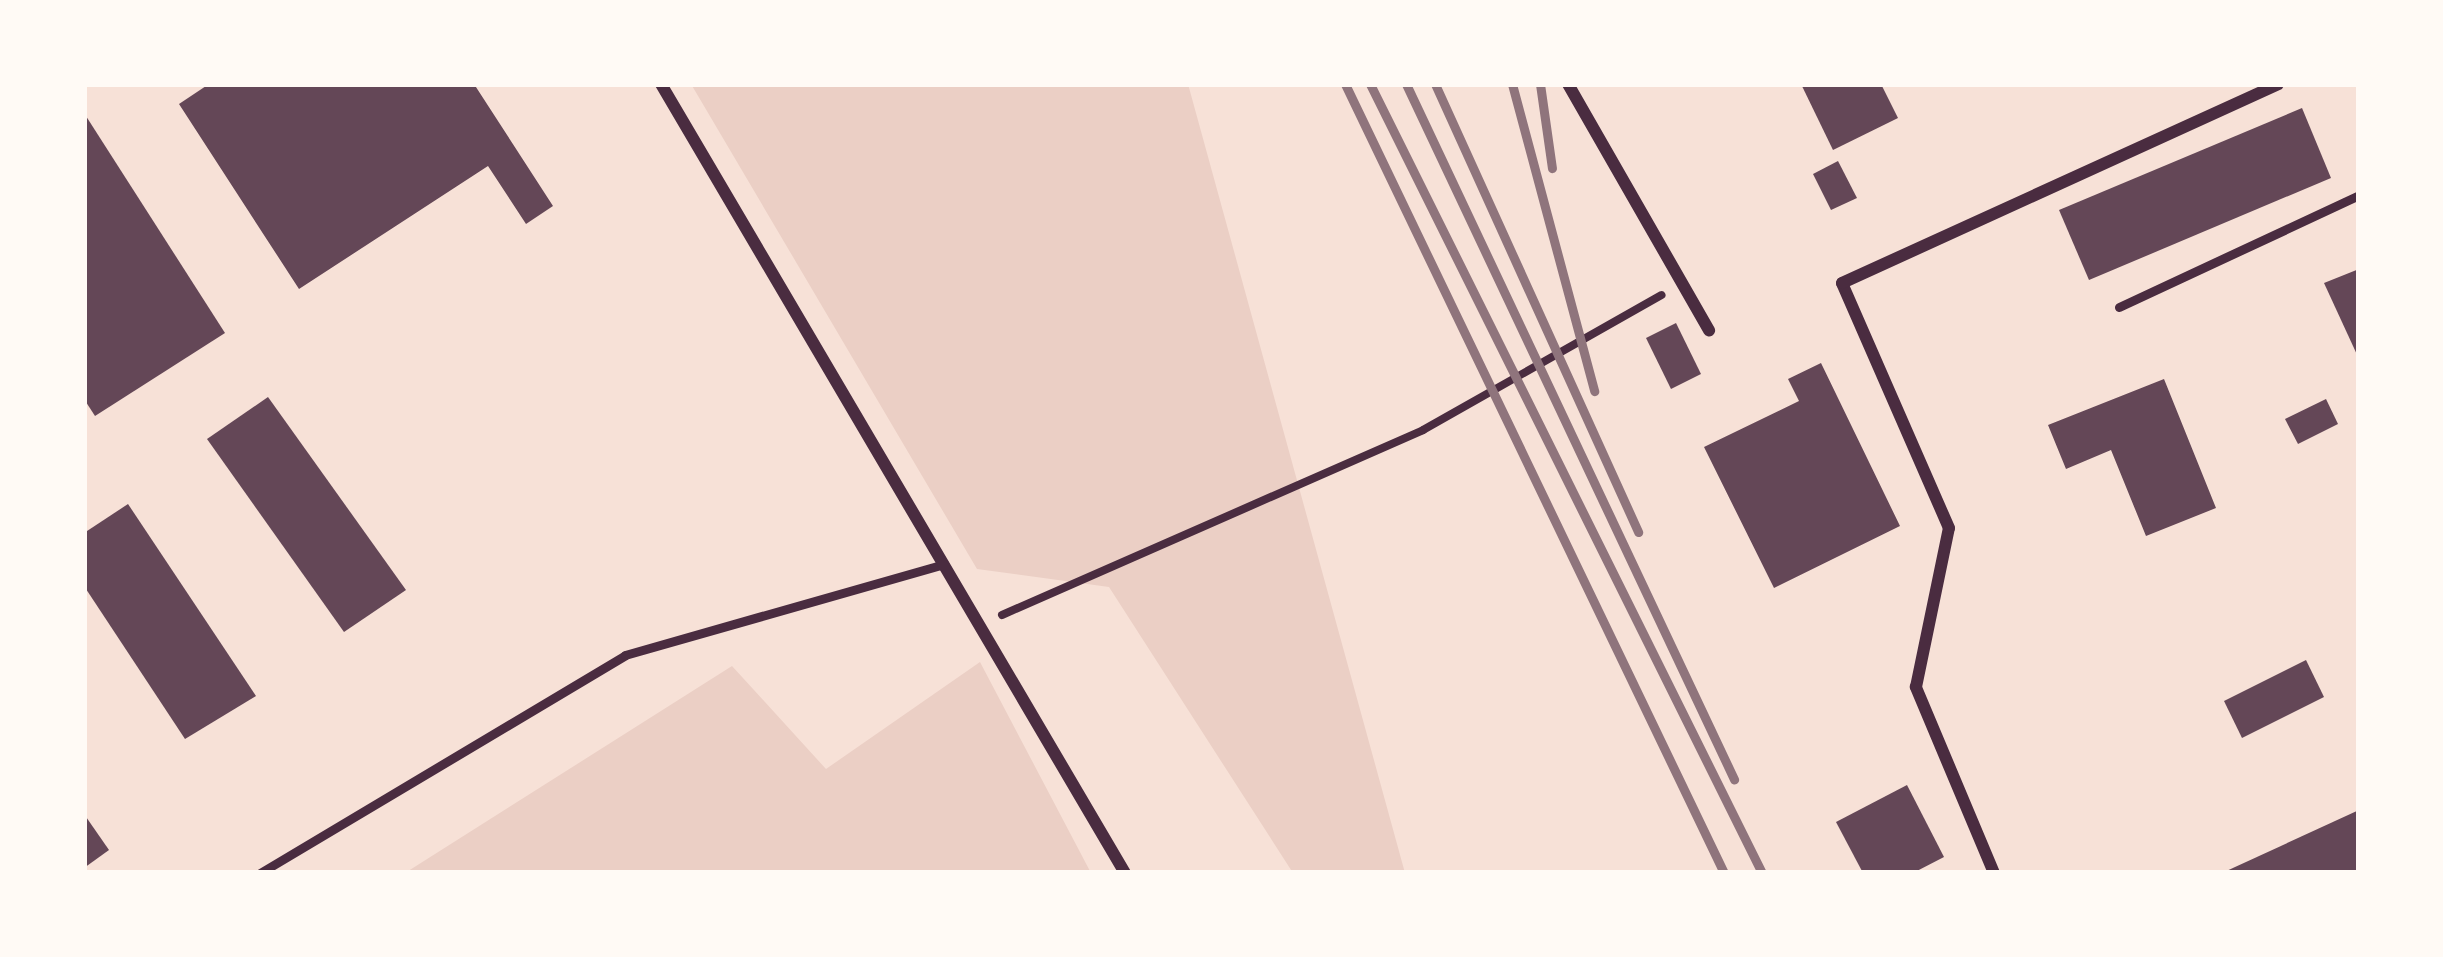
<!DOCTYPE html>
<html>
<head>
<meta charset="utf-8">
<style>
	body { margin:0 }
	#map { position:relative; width:2443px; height:957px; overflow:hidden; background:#f7e1d7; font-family:Inter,sans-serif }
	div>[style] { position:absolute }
	.green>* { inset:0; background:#ebcfc5 }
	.building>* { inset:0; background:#644757 }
	.path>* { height:8px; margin:-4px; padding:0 4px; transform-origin:4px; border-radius:4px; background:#4a2c40 }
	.service>* { height:9px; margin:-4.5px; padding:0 4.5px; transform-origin:4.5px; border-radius:4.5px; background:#4a2c40 }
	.minor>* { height:12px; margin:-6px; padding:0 6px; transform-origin:6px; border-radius:6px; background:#4a2c40 }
	.rail>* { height:9px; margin:-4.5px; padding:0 4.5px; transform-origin:4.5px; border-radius:4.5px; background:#8f747c }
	span { translate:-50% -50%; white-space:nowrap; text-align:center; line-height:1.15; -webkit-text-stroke:10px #fffaf5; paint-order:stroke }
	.frame { position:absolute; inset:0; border:87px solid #fffaf5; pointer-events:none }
</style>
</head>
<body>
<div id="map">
	<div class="green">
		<div style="clip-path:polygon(691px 84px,1188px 84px,1405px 873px,1293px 873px,1109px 587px,977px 569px)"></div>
		<div style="clip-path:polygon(980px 662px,1091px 873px,405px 873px,732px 666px,826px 769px)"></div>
	</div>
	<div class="building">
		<div style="clip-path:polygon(209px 84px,474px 84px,553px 206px,526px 224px,488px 166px,299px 289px,179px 104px)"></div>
		<div style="clip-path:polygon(1801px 84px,1881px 84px,1898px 118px,1833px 150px)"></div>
		<div style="clip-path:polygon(2302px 108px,2331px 178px,2089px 280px,2059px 210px)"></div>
		<div style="clip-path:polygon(84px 113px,225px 333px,95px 416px,84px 399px)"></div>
		<div style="clip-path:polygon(1838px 161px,1857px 198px,1831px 210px,1813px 174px)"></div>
		<div style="clip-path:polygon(2359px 269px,2359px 359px,2324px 283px)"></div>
		<div style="clip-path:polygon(1676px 323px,1701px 374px,1671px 389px,1646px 338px)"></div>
		<div style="clip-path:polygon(1821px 363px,1900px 526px,1774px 588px,1704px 447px,1799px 401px,1788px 379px)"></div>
		<div style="clip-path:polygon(2164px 379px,2216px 508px,2146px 536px,2111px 450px,2066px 469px,2048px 425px)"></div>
		<div style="clip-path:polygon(268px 397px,406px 590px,344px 632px,207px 439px)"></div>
		<div style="clip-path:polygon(2326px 399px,2338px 424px,2298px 444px,2285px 419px)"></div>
		<div style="clip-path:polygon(128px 504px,256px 696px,185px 739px,84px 586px,84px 533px)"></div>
		<div style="clip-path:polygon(2306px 660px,2324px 697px,2242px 738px,2224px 701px)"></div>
		<div style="clip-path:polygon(1907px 785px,1944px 857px,1913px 873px,1863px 873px,1836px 822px)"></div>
		<div style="clip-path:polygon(2359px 810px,2359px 873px,2222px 873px)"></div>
		<div style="clip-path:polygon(84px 814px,109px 850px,84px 868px)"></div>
	</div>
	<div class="path">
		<div style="left:1002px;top:615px;width:460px;rotate:-23.7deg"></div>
		<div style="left:1423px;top:430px;width:274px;rotate:-29.5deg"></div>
	</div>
	<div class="service">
		<div style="left:2119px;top:307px;width:265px;rotate:-25deg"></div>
		<div style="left:260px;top:873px;width:425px;rotate:-30.8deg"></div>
		<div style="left:625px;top:655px;width:332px;rotate:-15.9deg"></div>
	</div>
	<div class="minor">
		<div style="left:661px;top:84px;width:915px;rotate:59.54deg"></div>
		<div style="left:1568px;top:84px;width:284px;rotate:60.2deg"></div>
		<div style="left:1994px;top:873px;width:202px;rotate:-112.8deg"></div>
		<div style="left:1916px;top:687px;width:162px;rotate:-78.3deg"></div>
		<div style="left:1949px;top:528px;width:267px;rotate:-113.6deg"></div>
		<div style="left:1842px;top:283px;width:479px;rotate:-24.5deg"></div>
	</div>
	<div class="rail">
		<div style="left:1345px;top:84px;width:875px;rotate:64.34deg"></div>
		<div style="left:1370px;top:84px;width:881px;rotate:63.58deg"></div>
		<div style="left:1406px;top:84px;width:769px;rotate:64.74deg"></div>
		<div style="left:1435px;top:84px;width:492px;rotate:65.6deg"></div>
		<div style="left:1512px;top:84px;width:318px;rotate:75deg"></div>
		<div style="left:1540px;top:84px;width:85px;rotate:81.9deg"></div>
	</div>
	<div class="frame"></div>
</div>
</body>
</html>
